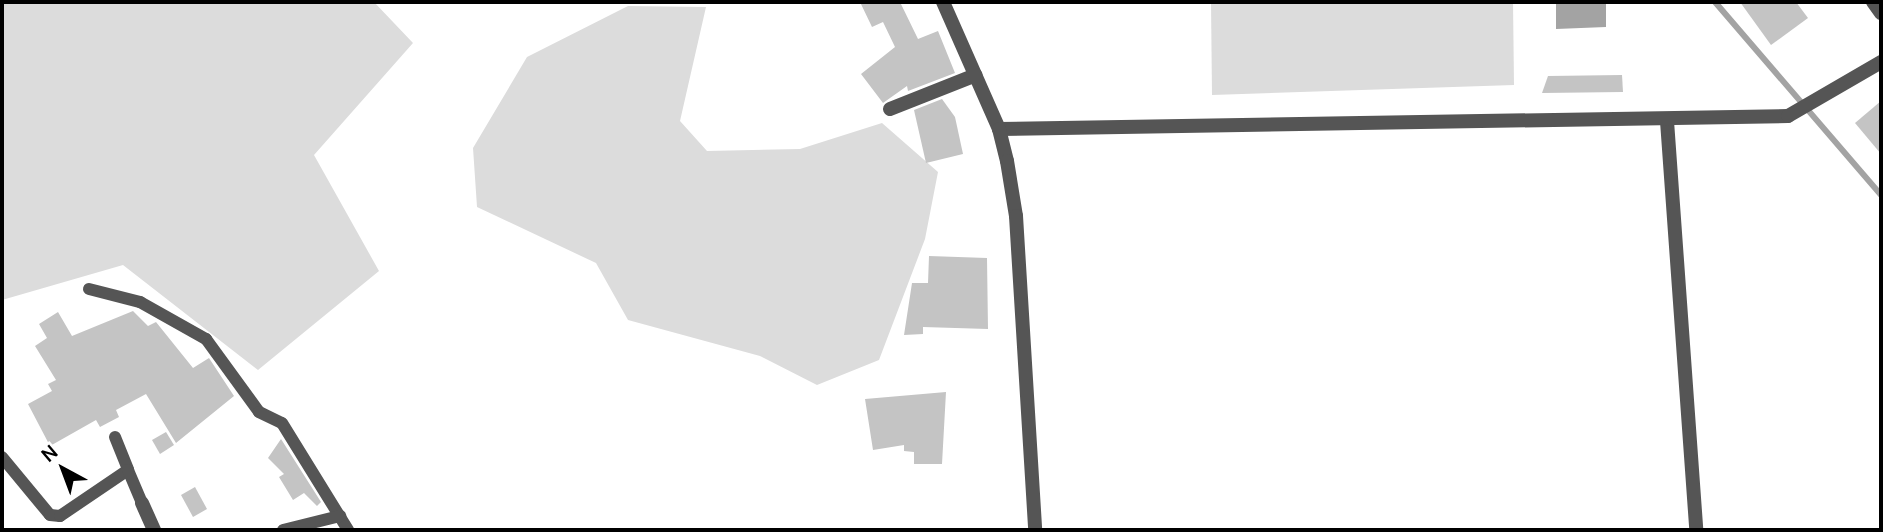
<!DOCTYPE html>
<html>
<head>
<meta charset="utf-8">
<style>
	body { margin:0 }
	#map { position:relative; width:1883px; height:532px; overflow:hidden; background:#fff; font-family:Manrope,sans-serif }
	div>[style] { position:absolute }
	.green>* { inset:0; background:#dcdcdc }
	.water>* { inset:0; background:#a3a3a3 }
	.stream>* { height:6px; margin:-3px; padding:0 3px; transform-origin:3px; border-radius:3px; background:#a3a3a3 }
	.building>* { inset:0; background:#c4c4c4 }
	.service>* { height:12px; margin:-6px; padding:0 6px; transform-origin:6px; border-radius:6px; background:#555 }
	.minor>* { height:14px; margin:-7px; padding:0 7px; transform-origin:7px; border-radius:7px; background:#555 }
	.tertiary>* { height:14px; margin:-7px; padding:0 7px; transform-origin:7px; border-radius:7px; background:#555 }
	span { translate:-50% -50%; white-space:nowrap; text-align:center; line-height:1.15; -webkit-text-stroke:5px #fff; paint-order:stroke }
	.frame { position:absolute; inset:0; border:4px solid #000; pointer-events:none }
	.north { position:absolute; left:28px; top:434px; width:70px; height:70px; -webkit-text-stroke:5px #fff; paint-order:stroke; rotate:319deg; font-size:19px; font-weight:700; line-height:28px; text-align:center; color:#000 }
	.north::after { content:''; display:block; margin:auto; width:24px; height:32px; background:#000; clip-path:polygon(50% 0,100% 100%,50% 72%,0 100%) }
</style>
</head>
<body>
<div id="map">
	<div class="green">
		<div style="clip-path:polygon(2px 2px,374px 2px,413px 43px,314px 155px,379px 271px,258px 370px,123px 265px,2px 300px)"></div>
		<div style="clip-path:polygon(1211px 2px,1513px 2px,1514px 85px,1212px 95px)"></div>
		<div style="clip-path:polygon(628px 6px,706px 7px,680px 121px,707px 151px,800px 149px,882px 123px,938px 172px,925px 239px,879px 360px,817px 385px,760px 356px,628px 320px,596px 263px,477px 207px,473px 148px,527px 57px)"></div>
	</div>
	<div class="water">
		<div style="clip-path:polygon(1556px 2px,1606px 2px,1606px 27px,1556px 29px)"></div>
	</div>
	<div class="stream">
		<div style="left:1715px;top:2px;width:255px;rotate:49.3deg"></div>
	</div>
	<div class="building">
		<div style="clip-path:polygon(860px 2px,900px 2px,918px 39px,938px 31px,955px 73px,908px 91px,907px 86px,883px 103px,861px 74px,895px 47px,883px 22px,872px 27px)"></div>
		<div style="clip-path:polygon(1740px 2px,1796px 2px,1808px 18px,1771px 45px)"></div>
		<div style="clip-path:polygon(1622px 75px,1623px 92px,1542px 93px,1548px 76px)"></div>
		<div style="clip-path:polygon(942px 99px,955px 117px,963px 154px,926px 163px,914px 110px)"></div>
		<div style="clip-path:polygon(1881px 101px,1881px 154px,1855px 123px)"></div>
		<div style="clip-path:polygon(929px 256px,987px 258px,988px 329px,923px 327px,923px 334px,904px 335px,912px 283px,928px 283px)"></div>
		<div style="clip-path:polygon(133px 311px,148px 326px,156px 322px,193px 368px,209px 358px,234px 396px,176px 443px,146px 394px,116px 410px,119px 417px,100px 427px,96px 420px,50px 446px,28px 404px,52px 391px,48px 384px,56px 380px,35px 346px,47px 338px,39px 324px,58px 312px,72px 336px)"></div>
		<div style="clip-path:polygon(946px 392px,942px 464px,914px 464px,914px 452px,904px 451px,904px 445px,873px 450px,865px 399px)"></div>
		<div style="clip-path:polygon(166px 432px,174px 445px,160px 454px,152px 440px)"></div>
		<div style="clip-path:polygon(281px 439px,321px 502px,317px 506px,304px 493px,293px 500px,279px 477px,284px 474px,268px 458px)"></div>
		<div style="clip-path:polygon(195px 487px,207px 509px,193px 517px,181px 495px)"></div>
	</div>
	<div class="service">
		<div style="left:89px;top:289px;width:53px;rotate:14.3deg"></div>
		<div style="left:140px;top:302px;width:76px;rotate:29.3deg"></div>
		<div style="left:206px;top:339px;width:90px;rotate:54deg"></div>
		<div style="left:259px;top:412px;width:25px;rotate:26deg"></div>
		<div style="left:282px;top:423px;width:126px;rotate:58.3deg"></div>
		<div style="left:115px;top:437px;width:35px;rotate:68deg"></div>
		<div style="left:2px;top:457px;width:75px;rotate:50.4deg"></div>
		<div style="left:50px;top:515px;width:10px;rotate:6deg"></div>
		<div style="left:60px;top:516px;width:82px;rotate:-34.1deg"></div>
		<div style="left:128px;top:470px;width:36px;rotate:67deg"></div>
		<div style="left:283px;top:530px;width:59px;rotate:-13.8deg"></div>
	</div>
	<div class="minor">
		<div style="left:890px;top:109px;width:92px;rotate:-21.6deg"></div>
		<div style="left:1667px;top:121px;width:410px;rotate:85.9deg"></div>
		<div style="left:999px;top:129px;width:789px;rotate:-0.94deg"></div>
		<div style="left:1788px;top:116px;width:108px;rotate:-30.1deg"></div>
		<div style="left:142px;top:503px;width:30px;rotate:66deg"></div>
	</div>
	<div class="tertiary">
		<div style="left:943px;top:2px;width:139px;rotate:66.2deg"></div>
		<div style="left:999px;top:129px;width:33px;rotate:76deg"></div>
		<div style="left:1007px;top:161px;width:56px;rotate:80.7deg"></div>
		<div style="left:1016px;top:216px;width:315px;rotate:86.5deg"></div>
		<div style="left:1873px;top:2px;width:14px;rotate:54deg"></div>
	</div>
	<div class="frame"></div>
	<div class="north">N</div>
</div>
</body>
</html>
